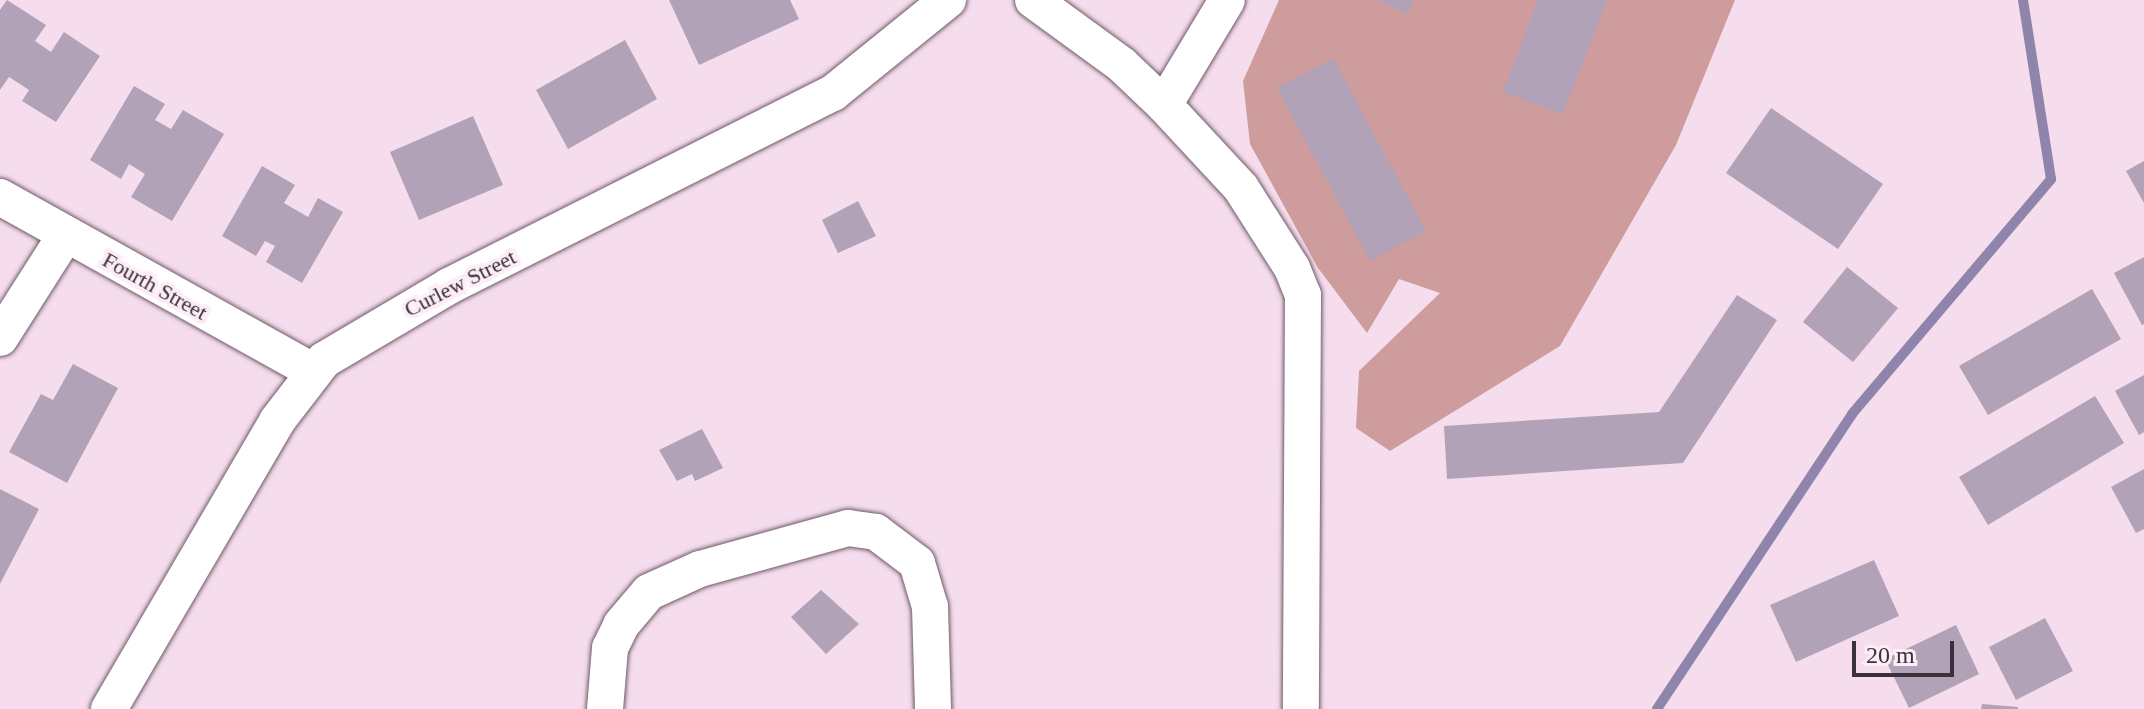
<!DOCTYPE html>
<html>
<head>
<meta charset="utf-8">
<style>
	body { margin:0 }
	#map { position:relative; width:2144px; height:709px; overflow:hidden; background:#f5dded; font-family:"Times New Roman",serif }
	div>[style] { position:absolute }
	.forest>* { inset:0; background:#ce9c9c }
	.stream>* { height:10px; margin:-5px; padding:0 5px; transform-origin:5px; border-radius:5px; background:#8f84ac }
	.building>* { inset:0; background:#b2a2b7 }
	.roads { filter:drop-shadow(0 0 2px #6f5a68) drop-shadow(0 0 2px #6f5a68) }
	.minor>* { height:36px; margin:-18px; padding:0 18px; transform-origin:18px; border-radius:18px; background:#fff }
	span { translate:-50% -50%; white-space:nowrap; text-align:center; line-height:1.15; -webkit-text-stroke:8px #fcedf7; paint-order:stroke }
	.street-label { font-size:22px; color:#3b3138 }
	.scale { position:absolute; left:1852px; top:641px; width:102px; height:36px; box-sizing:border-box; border:4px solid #3b3138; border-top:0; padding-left:10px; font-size:24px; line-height:28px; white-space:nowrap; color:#3b3138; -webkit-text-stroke:6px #fcedf7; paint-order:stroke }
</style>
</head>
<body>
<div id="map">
	<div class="forest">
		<div style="clip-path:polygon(1279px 0,1735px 0,1676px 145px,1560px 346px,1390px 451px,1356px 428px,1359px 371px,1440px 293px,1399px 279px,1367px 333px,1318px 268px,1250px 144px,1243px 81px)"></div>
	</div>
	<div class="stream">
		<div style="left:1657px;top:709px;width:354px;rotate:-56.5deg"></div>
		<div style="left:1852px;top:414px;width:308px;rotate:-49.7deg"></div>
		<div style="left:2051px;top:179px;width:181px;rotate:-98.9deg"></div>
	</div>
	<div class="building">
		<div style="clip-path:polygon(7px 0,46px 25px,35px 41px,51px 52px,64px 32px,100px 56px,56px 122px,22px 101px,29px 90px,9px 77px,0 90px,0 10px)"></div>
		<div style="clip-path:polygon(669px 0,790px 0,799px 19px,699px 65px)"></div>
		<div style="clip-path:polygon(1377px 0,1414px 0,1407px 14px)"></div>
		<div style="clip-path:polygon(1538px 0,1607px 0,1563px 114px,1503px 92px)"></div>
		<div style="clip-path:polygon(625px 40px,657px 99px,568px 149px,536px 90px)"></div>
		<div style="clip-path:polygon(1333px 58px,1426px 231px,1370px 261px,1277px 88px)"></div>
		<div style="clip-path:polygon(134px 86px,165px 104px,155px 120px,171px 129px,183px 110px,224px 134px,172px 221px,131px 197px,145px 174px,129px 164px,121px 179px,90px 160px)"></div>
		<div style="clip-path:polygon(1771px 108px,1883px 184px,1838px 249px,1726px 173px)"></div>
		<div style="clip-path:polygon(473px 116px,503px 185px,419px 220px,390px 152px)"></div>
		<div style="clip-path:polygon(2144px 161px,2144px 203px,2126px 171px)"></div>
		<div style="clip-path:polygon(262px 166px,295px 185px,284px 203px,308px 217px,318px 198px,343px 212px,302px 283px,266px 262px,275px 246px,265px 241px,256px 256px,222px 236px)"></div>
		<div style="clip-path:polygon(858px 201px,876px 236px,838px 253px,822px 220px)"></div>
		<div style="clip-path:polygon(2144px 257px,2144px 324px,2142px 325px,2114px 273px)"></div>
		<div style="clip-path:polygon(1847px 267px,1898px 308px,1853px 362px,1803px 322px)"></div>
		<div style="clip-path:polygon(2092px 289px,2121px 339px,1988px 415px,1959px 366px)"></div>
		<div style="clip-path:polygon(1737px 295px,1777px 320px,1683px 463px,1447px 479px,1444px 426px,1659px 412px)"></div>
		<div style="clip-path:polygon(73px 364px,118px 388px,67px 483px,9px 452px,41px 394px,53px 400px)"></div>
		<div style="clip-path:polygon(2144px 375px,2144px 432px,2139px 435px,2115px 391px)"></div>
		<div style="clip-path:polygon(2095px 396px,2124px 443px,1988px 525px,1959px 477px)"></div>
		<div style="clip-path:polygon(702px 429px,723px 468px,695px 481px,692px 474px,677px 481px,659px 450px)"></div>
		<div style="clip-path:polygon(2144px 469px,2144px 529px,2136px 533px,2111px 487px)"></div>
		<div style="clip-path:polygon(0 489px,39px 509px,0 584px)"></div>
		<div style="clip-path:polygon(1874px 560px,1899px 616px,1796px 662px,1770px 605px)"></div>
		<div style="clip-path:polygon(821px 590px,859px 624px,826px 654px,791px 617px)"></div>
		<div style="clip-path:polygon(2045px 618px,2073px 671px,2016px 700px,1989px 647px)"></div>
		<div style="clip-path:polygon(1956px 625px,1979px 674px,1909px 708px,1885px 659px)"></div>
		<div style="clip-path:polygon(1982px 704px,2018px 707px,2018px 709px,1981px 709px)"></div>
	</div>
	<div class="roads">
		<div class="minor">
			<div style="left:1033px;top:0;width:110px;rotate:36.1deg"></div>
			<div style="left:1122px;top:65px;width:58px;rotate:43.6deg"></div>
			<div style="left:1164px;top:105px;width:113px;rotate:47.1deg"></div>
			<div style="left:1241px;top:188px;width:95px;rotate:57.5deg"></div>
			<div style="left:1292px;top:268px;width:29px;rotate:68deg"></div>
			<div style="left:1303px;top:295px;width:414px;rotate:90.3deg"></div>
			<div style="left:1164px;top:105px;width:122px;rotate:-59deg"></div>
			<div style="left:0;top:197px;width:357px;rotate:29.1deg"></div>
			<div style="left:0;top:338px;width:121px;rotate:-57.5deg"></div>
			<div style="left:109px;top:709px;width:333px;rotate:-59.7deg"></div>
			<div style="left:277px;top:421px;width:77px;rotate:-52.4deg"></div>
			<div style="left:324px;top:360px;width:145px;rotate:-30.6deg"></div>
			<div style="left:449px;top:286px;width:430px;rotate:-26.7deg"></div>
			<div style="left:833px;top:93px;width:148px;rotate:-39deg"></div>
			<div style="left:605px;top:709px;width:61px;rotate:-85.3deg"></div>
			<div style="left:610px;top:648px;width:25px;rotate:-64deg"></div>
			<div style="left:621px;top:625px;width:43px;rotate:-49.7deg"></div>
			<div style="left:649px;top:592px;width:56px;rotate:-24.3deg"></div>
			<div style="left:700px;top:569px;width:154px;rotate:-15.5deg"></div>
			<div style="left:848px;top:528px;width:28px;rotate:8deg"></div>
			<div style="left:876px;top:532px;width:51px;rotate:37.1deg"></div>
			<div style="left:917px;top:563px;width:46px;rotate:73.5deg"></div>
			<div style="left:930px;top:607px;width:102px;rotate:88.3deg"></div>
		</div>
	</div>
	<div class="street-label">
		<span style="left:460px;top:283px;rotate:-27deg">Curlew Street</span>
		<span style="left:155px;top:286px;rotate:29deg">Fourth Street</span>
	</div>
	<div class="scale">20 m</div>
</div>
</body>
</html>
